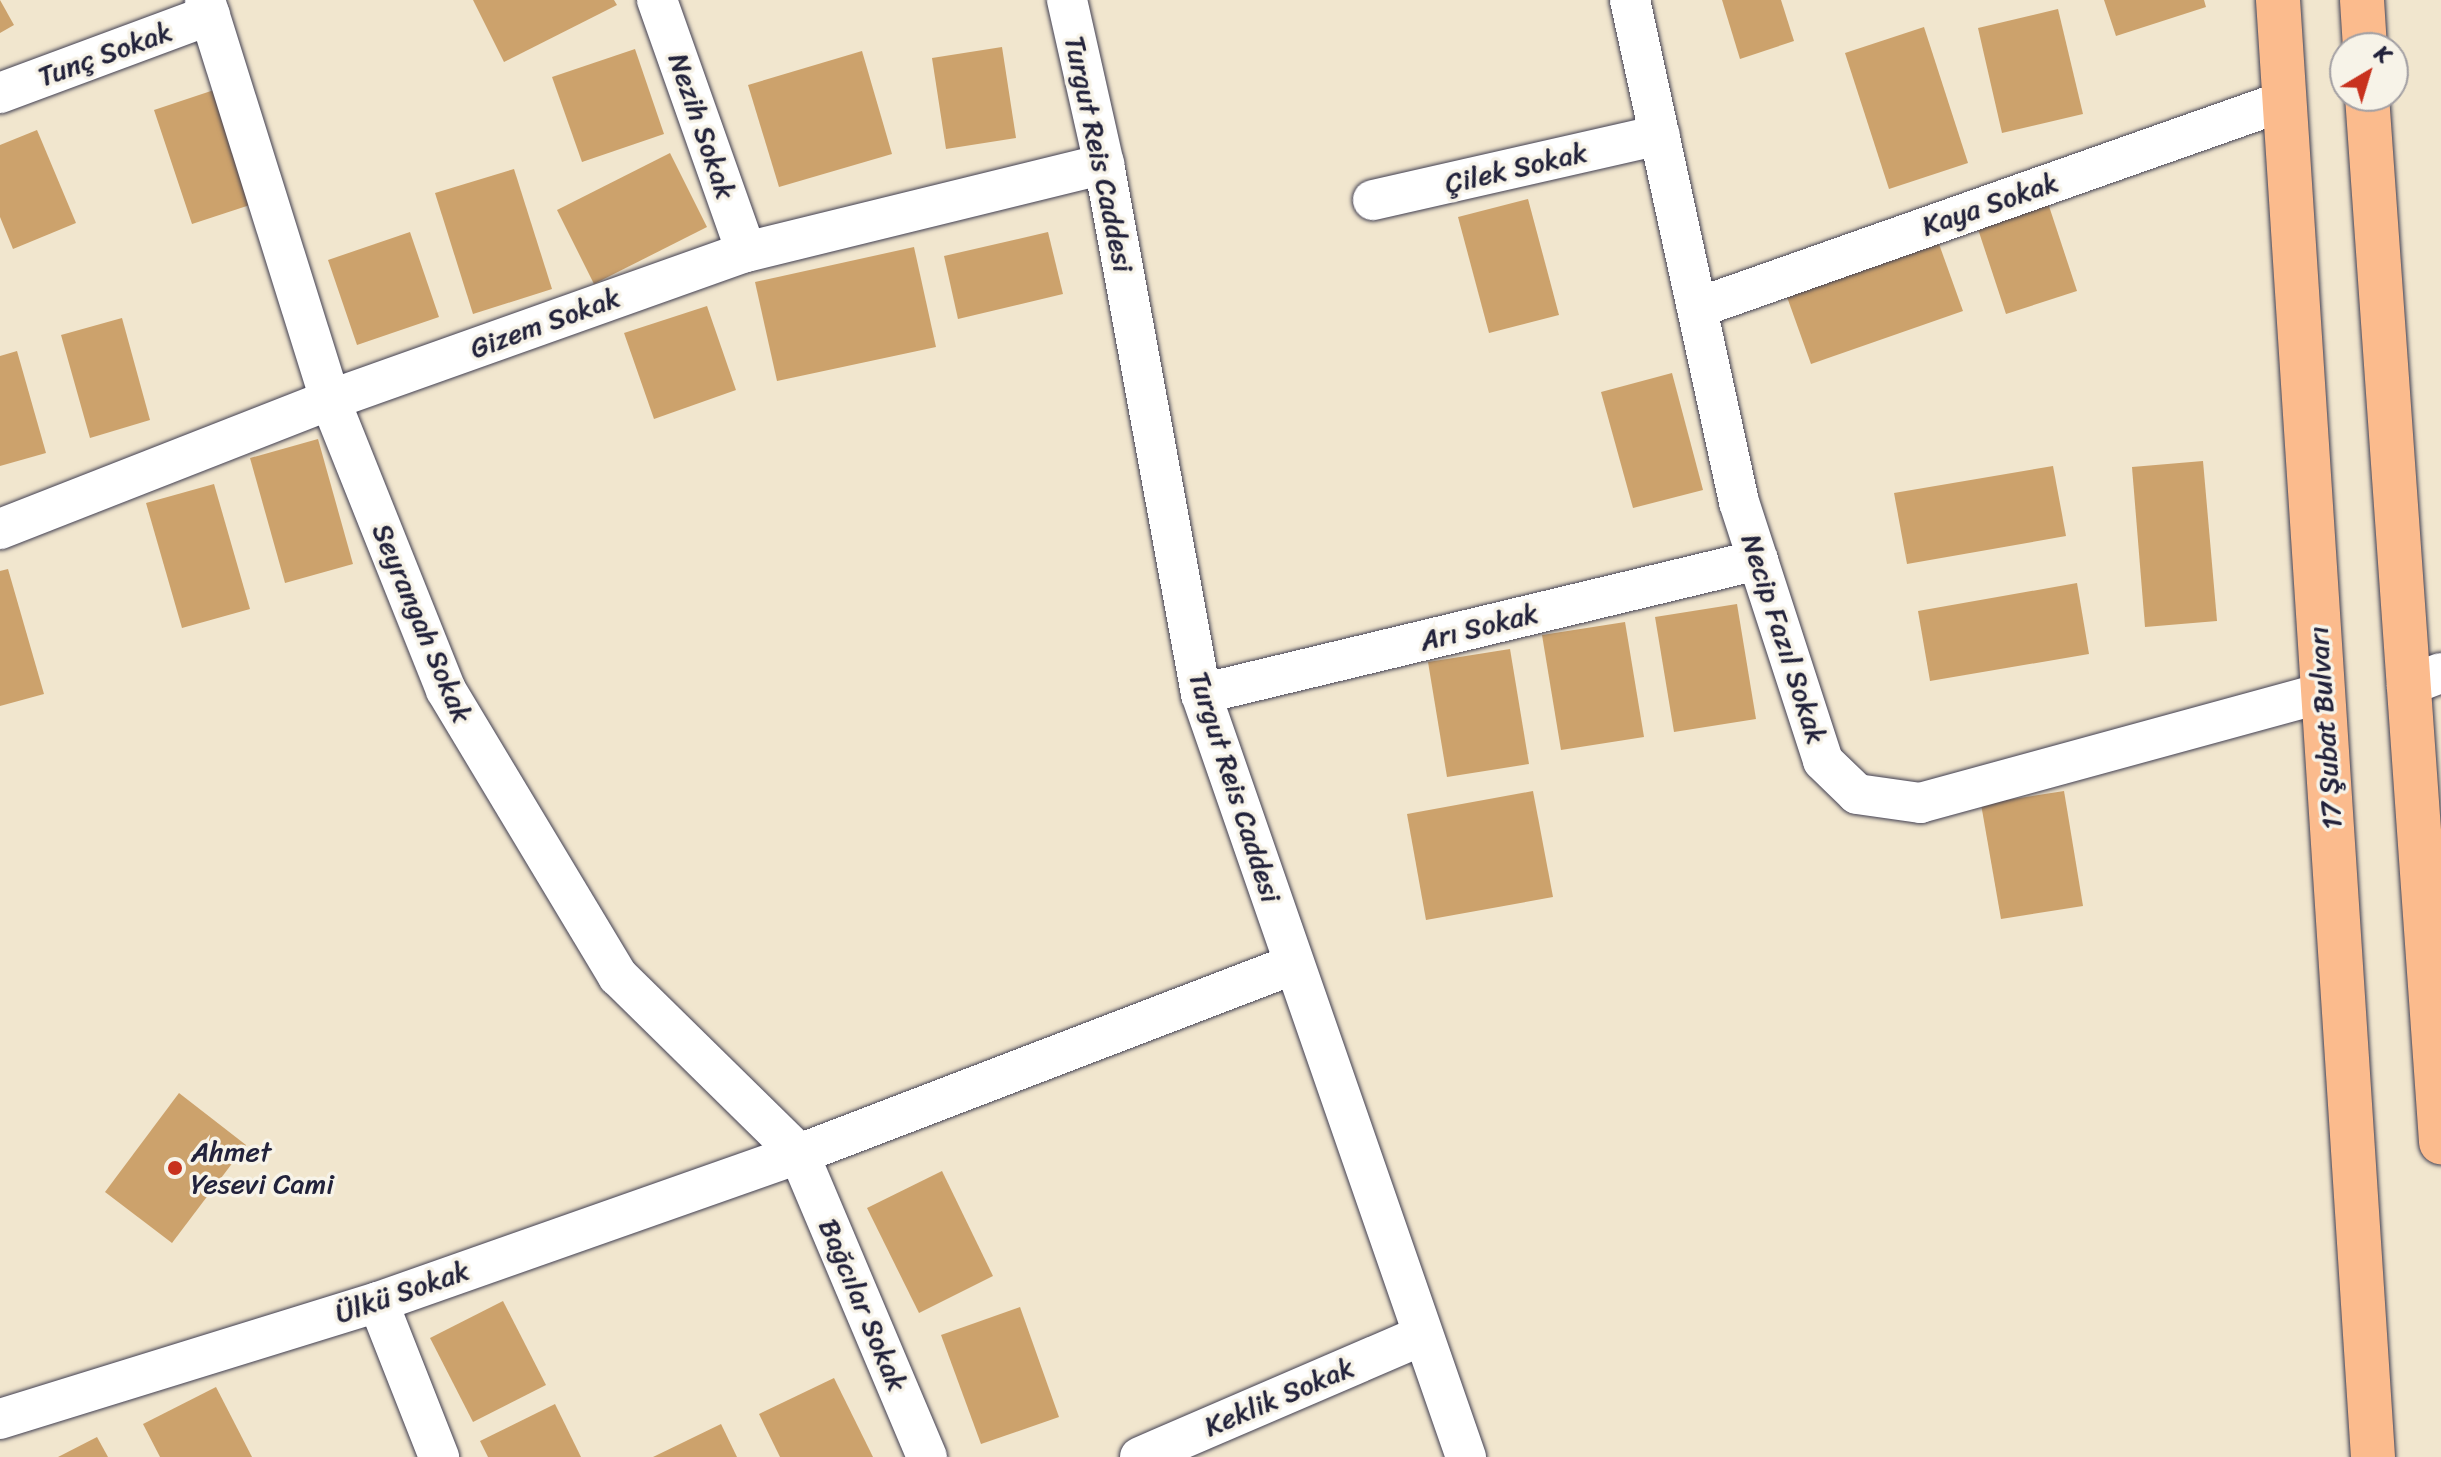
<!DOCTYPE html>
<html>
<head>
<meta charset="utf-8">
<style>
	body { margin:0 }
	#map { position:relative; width:2441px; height:1457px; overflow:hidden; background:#f1e6ce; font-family:Sriracha,sans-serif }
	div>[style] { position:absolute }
	.building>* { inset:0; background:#cca26c }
	.roads { filter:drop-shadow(0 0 2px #413f51) drop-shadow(0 0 2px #413f51) }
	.street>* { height:40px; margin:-20px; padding:0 20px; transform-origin:20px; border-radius:20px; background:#fff }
	.highway>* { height:44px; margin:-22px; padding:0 22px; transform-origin:22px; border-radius:22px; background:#fbbb8d }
	.dots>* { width:22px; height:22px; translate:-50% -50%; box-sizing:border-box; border:4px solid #f7f3e8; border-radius:50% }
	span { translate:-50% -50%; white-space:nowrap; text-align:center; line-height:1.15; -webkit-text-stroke:7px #f7f3e8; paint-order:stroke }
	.street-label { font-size:28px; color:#22223b }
	.poi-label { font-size:28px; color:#22223b }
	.left { translate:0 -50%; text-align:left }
	.north { position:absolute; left:2329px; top:32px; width:80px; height:80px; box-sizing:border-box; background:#f7f3e8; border:2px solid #a29fa3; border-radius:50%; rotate:38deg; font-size:22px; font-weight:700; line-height:32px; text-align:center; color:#22223b }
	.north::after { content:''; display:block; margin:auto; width:28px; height:36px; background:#c8321e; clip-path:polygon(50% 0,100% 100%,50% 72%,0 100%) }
</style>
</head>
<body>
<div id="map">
	<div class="building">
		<div style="clip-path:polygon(0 0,14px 25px,0 33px)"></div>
		<div style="clip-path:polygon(473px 0,614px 0,617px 5px,504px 62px)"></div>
		<div style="clip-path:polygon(1722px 0,1781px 0,1794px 41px,1740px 59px)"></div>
		<div style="clip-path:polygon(2104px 0,2204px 0,2206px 7px,2116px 36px)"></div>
		<div style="clip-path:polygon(2058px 9px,2083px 114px,2002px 133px,1978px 28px)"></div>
		<div style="clip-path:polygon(1924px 27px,1968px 163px,1889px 189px,1845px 53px)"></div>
		<div style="clip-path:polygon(1002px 47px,1016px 138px,946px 149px,932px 58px)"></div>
		<div style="clip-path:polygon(635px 49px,664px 134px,582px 162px,552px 77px)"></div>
		<div style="clip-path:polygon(862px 51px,892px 154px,779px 187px,748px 85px)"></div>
		<div style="clip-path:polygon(226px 86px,265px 200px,192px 224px,154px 110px)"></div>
		<div style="clip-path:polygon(37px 130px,76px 223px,13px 249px,0 217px,0 145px)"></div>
		<div style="clip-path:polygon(670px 153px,707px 227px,594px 284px,557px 210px)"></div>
		<div style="clip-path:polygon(514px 169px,552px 289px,473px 314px,435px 193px)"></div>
		<div style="clip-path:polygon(2046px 197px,2077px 291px,2006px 314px,1975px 220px)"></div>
		<div style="clip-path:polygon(1528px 199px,1559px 315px,1489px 333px,1458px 217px)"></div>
		<div style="clip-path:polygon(410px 232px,439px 317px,357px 345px,328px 260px)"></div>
		<div style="clip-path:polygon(1048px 232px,1063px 294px,958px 319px,944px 256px)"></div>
		<div style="clip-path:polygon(1939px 244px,1963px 311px,1811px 364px,1787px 297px)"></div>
		<div style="clip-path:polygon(914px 247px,936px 347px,777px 381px,755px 282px)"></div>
		<div style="clip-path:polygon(707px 306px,736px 390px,654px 419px,624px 333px)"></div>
		<div style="clip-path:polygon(122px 318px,150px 420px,90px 438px,61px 335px)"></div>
		<div style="clip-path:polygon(17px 351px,46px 453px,0 466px,0 356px)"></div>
		<div style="clip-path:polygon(1672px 373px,1703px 490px,1633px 508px,1601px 392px)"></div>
		<div style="clip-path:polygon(318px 439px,353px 564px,285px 583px,250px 458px)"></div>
		<div style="clip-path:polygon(2203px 461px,2217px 621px,2145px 627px,2132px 467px)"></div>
		<div style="clip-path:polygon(2053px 466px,2066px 536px,1907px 564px,1894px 493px)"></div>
		<div style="clip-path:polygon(214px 484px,250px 609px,182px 628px,146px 503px)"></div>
		<div style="clip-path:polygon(8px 569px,44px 694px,0 706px,0 571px)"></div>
		<div style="clip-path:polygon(2077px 583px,2089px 654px,1930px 681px,1918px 611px)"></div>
		<div style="clip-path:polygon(1737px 604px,1756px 719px,1674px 732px,1655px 617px)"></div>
		<div style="clip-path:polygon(1625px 622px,1644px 737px,1561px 750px,1542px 635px)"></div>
		<div style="clip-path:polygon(1510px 649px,1529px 764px,1447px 777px,1428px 662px)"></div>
		<div style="clip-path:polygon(1533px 791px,1553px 897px,1426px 920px,1407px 814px)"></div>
		<div style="clip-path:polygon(2064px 791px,2083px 906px,2001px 919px,1981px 804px)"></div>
		<div style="clip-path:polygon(179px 1093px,246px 1145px,172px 1243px,105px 1192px)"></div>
		<div style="clip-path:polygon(942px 1171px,993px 1276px,919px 1313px,867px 1208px)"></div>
		<div style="clip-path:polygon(503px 1301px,546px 1385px,473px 1422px,430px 1338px)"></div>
		<div style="clip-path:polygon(1020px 1307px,1059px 1417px,981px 1444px,941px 1335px)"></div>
		<div style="clip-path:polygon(834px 1378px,873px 1457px,780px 1457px,759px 1414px)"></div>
		<div style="clip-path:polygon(216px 1387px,252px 1457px,160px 1457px,143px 1424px)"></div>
		<div style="clip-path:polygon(555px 1404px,581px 1457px,488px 1457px,480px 1441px)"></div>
		<div style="clip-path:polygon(721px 1424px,737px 1457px,653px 1457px)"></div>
		<div style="clip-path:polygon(97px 1437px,108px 1457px,58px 1457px)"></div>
	</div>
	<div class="roads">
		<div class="street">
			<div style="left:205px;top:0;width:419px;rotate:72.6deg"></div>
			<div style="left:330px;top:400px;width:312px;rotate:68.2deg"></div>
			<div style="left:446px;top:690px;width:334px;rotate:59deg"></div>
			<div style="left:618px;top:976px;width:254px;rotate:44.5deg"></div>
			<div style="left:799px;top:1154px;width:329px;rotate:67.1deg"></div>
			<div style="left:657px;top:0;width:267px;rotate:70.5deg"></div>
			<div style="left:1067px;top:0;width:168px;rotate:77.3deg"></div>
			<div style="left:1104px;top:164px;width:539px;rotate:79.63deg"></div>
			<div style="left:1201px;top:694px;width:808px;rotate:70.85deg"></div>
			<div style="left:1630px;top:0;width:514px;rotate:77.75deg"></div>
			<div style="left:1739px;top:502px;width:272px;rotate:72deg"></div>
			<div style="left:1823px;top:761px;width:47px;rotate:44.1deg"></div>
			<div style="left:1857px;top:794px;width:64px;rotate:8.1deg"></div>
			<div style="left:1920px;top:803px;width:418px;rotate:-15.3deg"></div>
			<div style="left:0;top:93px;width:224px;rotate:-20.4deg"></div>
			<div style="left:1373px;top:200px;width:294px;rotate:-12.8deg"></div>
			<div style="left:1697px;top:308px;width:622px;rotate:-19.42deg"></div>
			<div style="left:0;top:529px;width:354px;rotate:-21.4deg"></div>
			<div style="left:330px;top:400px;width:442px;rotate:-19.6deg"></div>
			<div style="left:746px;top:252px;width:369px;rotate:-13.8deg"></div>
			<div style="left:2407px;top:686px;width:36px;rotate:-21deg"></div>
			<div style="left:1201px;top:694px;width:573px;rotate:-13.53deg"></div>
			<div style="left:378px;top:1302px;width:167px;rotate:68.5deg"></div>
			<div style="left:0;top:1419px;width:396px;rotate:-17.2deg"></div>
			<div style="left:378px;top:1302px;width:446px;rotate:-19.4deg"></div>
			<div style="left:799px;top:1154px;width:528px;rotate:-20.98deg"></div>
			<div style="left:1140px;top:1457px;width:303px;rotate:-23.3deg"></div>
		</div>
		<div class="highway">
			<div style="left:2278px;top:0;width:1460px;rotate:86.27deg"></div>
			<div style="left:2362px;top:0;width:48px;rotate:86.4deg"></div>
			<div style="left:2367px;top:96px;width:1049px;rotate:85.95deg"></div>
		</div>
	</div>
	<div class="dots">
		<div style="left:175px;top:1168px;background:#c8321e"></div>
	</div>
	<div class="street-label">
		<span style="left:105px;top:54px;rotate:-20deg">Tunç Sokak</span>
		<span style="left:702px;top:126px;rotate:71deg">Nezih Sokak</span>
		<span style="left:1099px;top:154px;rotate:78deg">Turgut Reis Caddesi</span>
		<span style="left:1516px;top:168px;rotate:-13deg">Çilek Sokak</span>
		<span style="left:1990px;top:204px;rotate:-19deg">Kaya Sokak</span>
		<span style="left:545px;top:323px;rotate:-20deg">Gizem Sokak</span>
		<span style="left:422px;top:623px;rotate:67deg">Seyrangah Sokak</span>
		<span style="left:1479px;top:627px;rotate:-14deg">Arı Sokak</span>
		<span style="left:1784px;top:639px;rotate:72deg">Necip Fazıl Sokak</span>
		<span style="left:2325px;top:728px;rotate:-94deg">17 Şubat Bulvarı</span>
		<span style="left:1235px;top:787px;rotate:72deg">Turgut Reis Caddesi</span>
		<span style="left:402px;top:1292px;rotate:-19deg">Ülkü Sokak</span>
		<span style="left:863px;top:1305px;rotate:67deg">Bağcılar Sokak</span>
		<span style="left:1279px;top:1397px;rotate:-23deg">Keklik Sokak</span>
	</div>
	<div class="poi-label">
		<span class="left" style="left:191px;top:1168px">Ahmet<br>Yesevi Cami</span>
	</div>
	<div class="north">K</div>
</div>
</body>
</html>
